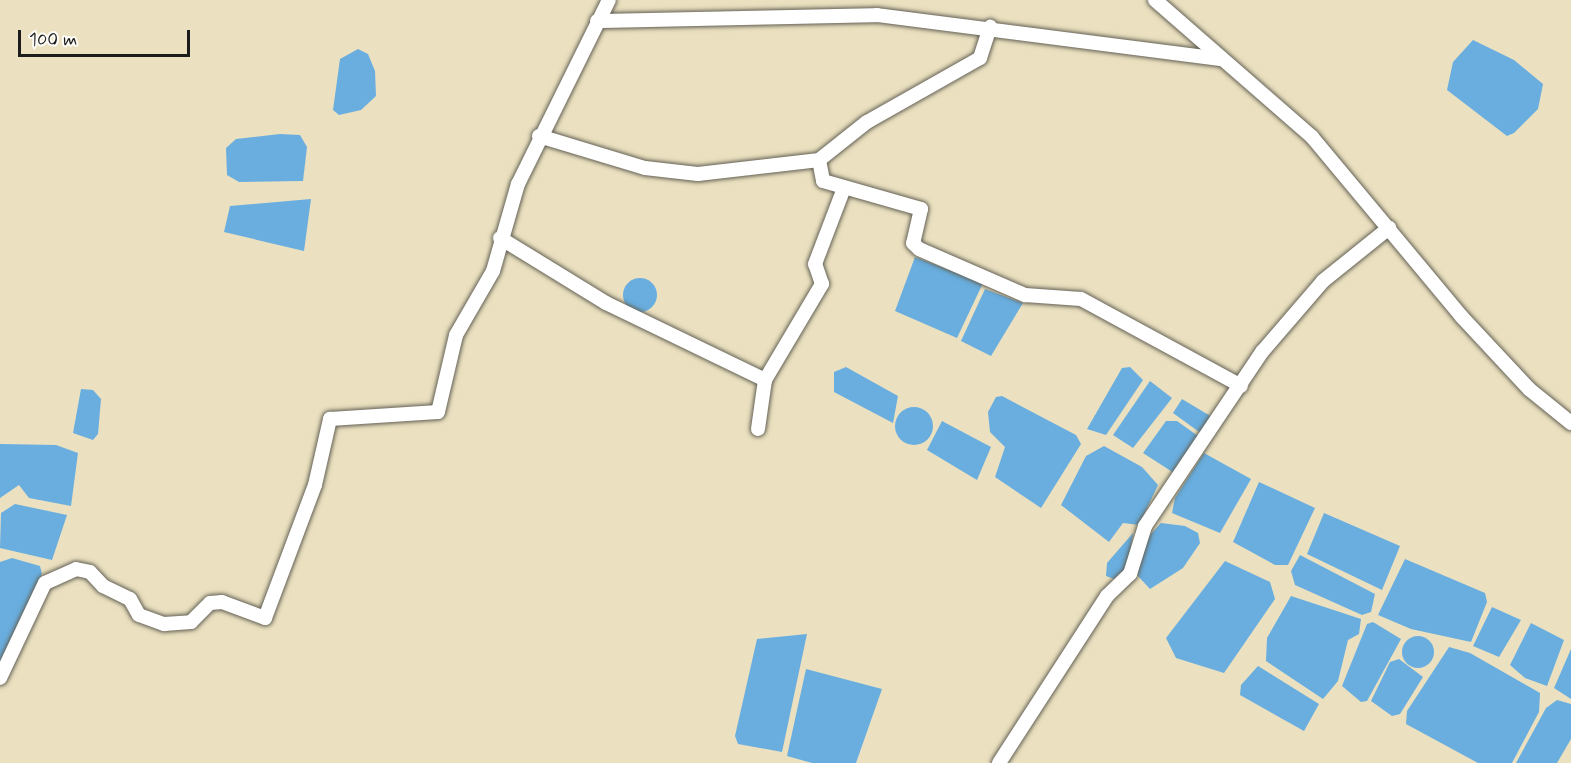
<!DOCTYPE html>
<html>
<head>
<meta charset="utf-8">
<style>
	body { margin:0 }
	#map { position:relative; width:1571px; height:763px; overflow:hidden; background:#ebe1c0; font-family:Mynerve,sans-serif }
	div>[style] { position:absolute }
	.water>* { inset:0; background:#69aedf }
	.round { border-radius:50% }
	.roads { filter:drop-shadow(0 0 2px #646155) drop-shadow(0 0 2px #646155) }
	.street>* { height:14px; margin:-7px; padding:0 7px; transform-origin:7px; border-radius:7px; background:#fff }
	span { translate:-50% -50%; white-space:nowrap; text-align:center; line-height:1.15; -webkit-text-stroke:5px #fdfcf7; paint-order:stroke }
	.scale { position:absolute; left:18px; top:30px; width:172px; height:27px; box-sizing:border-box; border:3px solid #1c1c1c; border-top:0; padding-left:8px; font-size:18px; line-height:21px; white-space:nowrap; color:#1c1c1c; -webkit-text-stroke:4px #fdfcf7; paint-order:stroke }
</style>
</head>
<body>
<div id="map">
	<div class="water">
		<div style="clip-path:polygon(1473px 40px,1514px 60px,1543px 84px,1538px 109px,1514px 133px,1507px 136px,1447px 90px,1453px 62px)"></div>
		<div style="clip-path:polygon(358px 49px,368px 54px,375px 71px,376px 96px,361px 110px,339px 115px,333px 110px,340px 59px)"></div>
		<div style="clip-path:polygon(280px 134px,300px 135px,307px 147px,303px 181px,239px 182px,227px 175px,226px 148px,236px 139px)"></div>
		<div style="clip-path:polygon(311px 199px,304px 251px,224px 232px,230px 206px)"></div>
		<div style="clip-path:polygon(915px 257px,983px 283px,957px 338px,895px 311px)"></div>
		<div class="round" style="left:623px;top:278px;width:34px;height:34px"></div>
		<div style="clip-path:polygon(985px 289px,1023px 303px,991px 356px,961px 341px)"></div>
		<div style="clip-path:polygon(846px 367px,898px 396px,893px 423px,834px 392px,834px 372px)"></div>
		<div style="clip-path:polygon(1130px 367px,1143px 380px,1106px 435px,1087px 429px,1122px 368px)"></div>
		<div style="clip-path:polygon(1150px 381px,1172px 398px,1133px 448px,1113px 435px)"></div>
		<div style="clip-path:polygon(81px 389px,93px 390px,101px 399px,98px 434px,93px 440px,73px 433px)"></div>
		<div style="clip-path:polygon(1002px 396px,1076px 435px,1081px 444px,1041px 508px,995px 477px,1005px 447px,990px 432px,988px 412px,996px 397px)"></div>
		<div style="clip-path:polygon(1182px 399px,1212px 417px,1202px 434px,1173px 413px)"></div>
		<div class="round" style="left:895px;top:407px;width:38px;height:38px"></div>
		<div style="clip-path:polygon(942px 421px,991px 447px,977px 480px,927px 450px)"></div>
		<div style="clip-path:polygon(1166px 421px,1177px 421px,1198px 436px,1174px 473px,1143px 453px)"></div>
		<div style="clip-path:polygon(0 444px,56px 445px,78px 453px,71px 506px,29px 498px,19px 485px,0 498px)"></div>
		<div style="clip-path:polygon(1104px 446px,1142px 467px,1158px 485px,1139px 525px,1123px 523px,1109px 542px,1061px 505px,1086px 456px)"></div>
		<div style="clip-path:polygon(1204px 453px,1251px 479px,1220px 533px,1172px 513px,1175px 498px)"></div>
		<div style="clip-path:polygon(1259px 482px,1315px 508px,1288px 565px,1275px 565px,1233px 542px)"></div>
		<div style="clip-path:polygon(15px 504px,67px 515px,52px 560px,0 548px,1px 513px)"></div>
		<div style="clip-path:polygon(1324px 513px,1400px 546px,1382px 590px,1307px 554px)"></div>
		<div style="clip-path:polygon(1161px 523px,1185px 526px,1198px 533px,1200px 543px,1183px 568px,1150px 589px,1138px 576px,1139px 565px,1149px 536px)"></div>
		<div style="clip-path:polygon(1133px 533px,1128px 567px,1114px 579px,1106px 576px,1107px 563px)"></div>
		<div style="clip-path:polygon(1300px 555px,1375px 594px,1371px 612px,1362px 615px,1295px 585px,1291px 571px)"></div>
		<div style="clip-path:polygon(12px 558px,40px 566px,42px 574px,0 665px,0 562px)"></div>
		<div style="clip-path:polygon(1405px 559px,1485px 593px,1487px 602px,1471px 642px,1411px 629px,1378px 615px)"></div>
		<div style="clip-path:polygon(1225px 561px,1270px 582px,1275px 599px,1224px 673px,1176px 658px,1166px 638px)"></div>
		<div style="clip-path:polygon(1291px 596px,1361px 619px,1359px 634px,1348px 640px,1338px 681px,1323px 699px,1266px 661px,1267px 638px)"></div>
		<div style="clip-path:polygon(1492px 607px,1521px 620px,1499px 657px,1473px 646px)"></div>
		<div style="clip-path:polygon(1373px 622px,1401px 639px,1367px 701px,1361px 702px,1342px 686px,1367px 624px)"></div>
		<div style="clip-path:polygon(1531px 623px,1564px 640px,1547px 686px,1525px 678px,1510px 665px)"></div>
		<div style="clip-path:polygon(807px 634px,782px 752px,738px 744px,735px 736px,757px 639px)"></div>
		<div class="round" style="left:1402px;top:636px;width:32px;height:32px"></div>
		<div style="clip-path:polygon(1449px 647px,1470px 653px,1540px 693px,1539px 712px,1512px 763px,1478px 763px,1406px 724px,1407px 711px)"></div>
		<div style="clip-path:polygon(1571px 649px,1571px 699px,1554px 688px)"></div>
		<div style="clip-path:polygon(1399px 659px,1423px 677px,1400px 714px,1392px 716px,1371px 701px,1390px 662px)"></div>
		<div style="clip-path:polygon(1258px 666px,1319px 704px,1304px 731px,1240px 695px,1241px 685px)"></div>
		<div style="clip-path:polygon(806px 669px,882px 689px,856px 763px,812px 763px,787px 756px)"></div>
		<div style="clip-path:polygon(1557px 700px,1571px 704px,1571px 739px,1557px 763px,1516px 763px,1546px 708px)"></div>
	</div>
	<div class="roads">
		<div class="street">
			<div style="left:1155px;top:0;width:208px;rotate:41.1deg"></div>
			<div style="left:1312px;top:137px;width:233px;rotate:50.2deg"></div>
			<div style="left:1461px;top:316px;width:100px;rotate:47deg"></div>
			<div style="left:1529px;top:389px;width:54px;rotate:39deg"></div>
			<div style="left:597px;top:21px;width:280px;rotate:-1.2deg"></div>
			<div style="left:877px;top:15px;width:347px;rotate:7.3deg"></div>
			<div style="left:539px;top:136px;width:111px;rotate:16.8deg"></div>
			<div style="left:645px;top:168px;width:53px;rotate:6.5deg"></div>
			<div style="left:698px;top:174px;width:122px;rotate:-6.6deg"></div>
			<div style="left:819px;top:160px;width:61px;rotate:-38.4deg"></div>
			<div style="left:867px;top:122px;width:130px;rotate:-29.5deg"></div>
			<div style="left:980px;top:58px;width:33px;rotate:-72deg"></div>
			<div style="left:819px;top:160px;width:21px;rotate:79deg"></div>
			<div style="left:823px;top:181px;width:102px;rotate:15.9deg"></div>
			<div style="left:921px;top:209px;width:35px;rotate:103deg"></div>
			<div style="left:913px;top:243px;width:8px;rotate:45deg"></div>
			<div style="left:919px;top:249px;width:116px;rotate:23.5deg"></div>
			<div style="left:1025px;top:295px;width:56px;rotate:4.1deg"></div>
			<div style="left:1081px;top:299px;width:182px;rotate:28.5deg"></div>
			<div style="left:500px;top:238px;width:124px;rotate:31.5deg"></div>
			<div style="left:606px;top:303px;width:177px;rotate:25.8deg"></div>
			<div style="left:758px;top:429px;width:49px;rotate:-81.9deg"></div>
			<div style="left:765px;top:380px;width:112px;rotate:-59.3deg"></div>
			<div style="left:822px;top:284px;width:21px;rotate:-109deg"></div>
			<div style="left:815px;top:264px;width:81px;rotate:-69.1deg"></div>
			<div style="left:0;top:678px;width:105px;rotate:-64.7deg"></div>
			<div style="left:45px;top:583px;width:34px;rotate:-24deg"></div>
			<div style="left:76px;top:569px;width:14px;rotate:12deg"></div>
			<div style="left:90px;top:572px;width:19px;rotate:47deg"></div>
			<div style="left:103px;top:586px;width:30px;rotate:26deg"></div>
			<div style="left:130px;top:599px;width:18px;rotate:61deg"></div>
			<div style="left:139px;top:615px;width:27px;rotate:20deg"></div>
			<div style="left:164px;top:624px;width:27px;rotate:-4deg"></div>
			<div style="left:191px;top:622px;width:27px;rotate:-45deg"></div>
			<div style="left:210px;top:603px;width:12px;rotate:-5deg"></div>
			<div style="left:222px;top:602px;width:46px;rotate:20.4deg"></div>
			<div style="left:265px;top:618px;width:142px;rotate:-69.4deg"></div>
			<div style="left:315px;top:485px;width:68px;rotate:-77.2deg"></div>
			<div style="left:330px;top:419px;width:108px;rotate:-3.7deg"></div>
			<div style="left:438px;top:412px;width:79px;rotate:-76.8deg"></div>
			<div style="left:456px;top:335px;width:74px;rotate:-60deg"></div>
			<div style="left:493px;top:271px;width:91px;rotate:-74deg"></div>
			<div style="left:518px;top:184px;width:205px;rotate:-63.7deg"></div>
			<div style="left:999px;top:763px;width:199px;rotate:-57.1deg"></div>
			<div style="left:1107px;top:596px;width:32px;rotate:-44deg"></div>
			<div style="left:1130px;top:574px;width:50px;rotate:-72.6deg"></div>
			<div style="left:1145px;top:526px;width:210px;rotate:-56.1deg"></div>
			<div style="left:1262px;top:352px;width:94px;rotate:-49.3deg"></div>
			<div style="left:1323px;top:281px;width:85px;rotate:-38.8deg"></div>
		</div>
	</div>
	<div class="scale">100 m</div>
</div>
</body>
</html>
